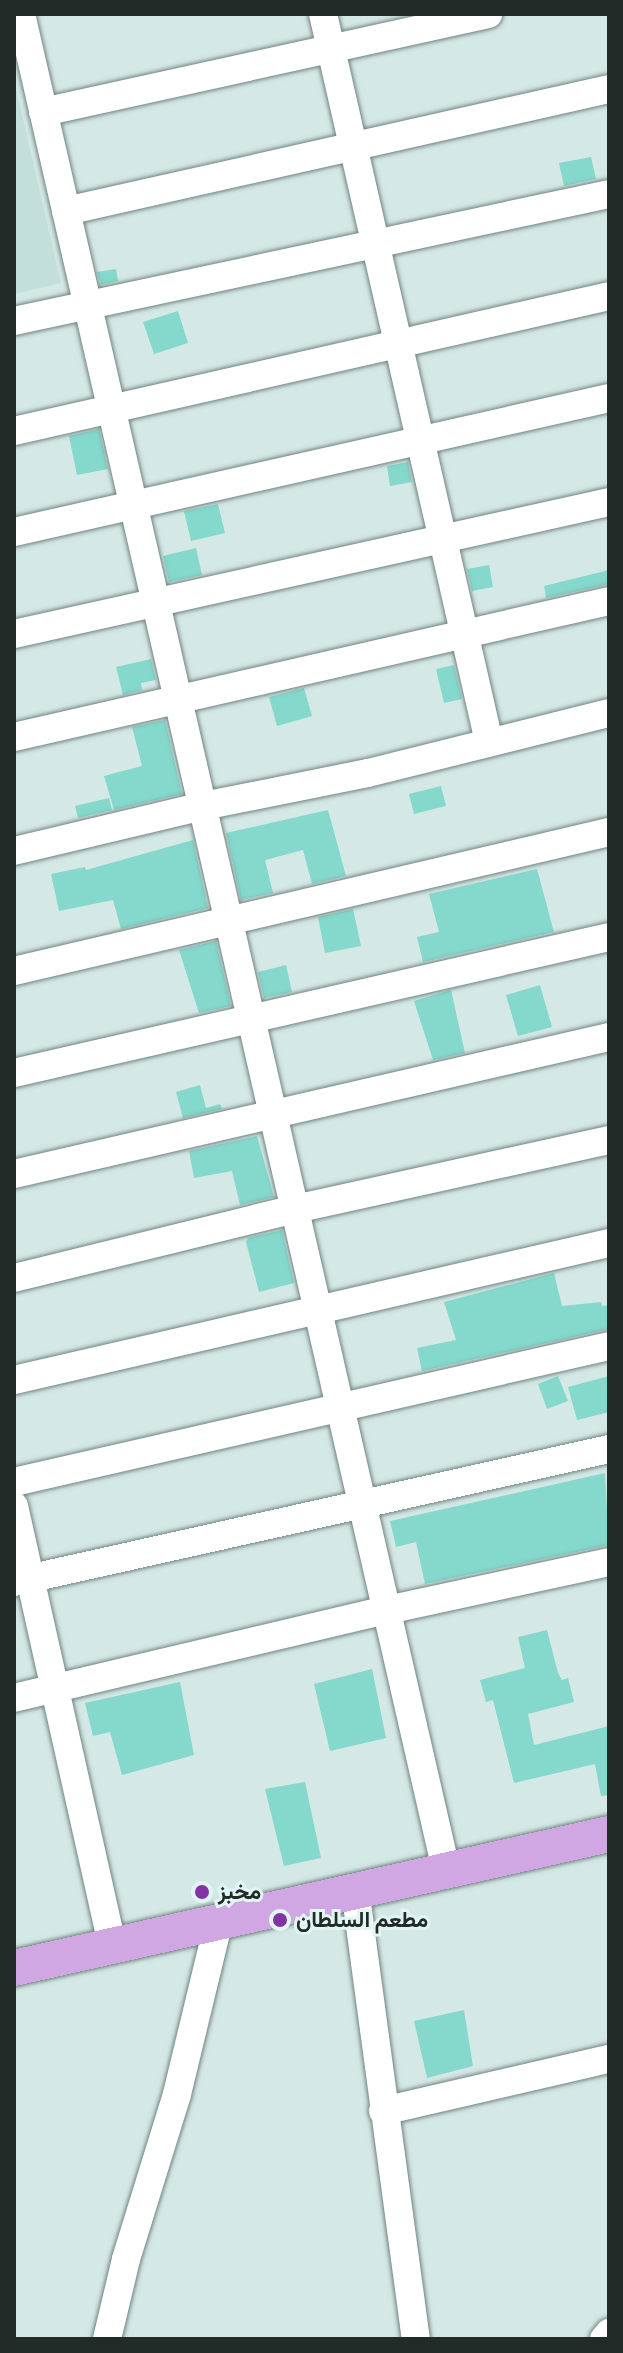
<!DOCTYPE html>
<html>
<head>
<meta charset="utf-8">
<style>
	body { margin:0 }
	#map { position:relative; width:623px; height:2353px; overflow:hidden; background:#d4e8e5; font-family:"Fira Sans Condensed",Vazirmatn,sans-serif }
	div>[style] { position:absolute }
	.built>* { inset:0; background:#c2dfda }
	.building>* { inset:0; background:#84d8cc }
	.roads { filter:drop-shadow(0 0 2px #718480) drop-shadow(0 0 2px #718480) }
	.minor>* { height:28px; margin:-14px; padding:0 14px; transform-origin:14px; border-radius:14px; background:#fff }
	.major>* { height:36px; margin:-18px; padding:0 18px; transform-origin:18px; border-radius:18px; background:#d0a7e2 }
	.dots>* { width:22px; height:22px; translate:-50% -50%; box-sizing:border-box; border:4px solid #e1f6f2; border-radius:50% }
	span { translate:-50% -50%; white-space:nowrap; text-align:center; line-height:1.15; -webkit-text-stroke:6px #e1f6f2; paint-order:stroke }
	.poi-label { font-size:22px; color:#232b29; font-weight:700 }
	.left { translate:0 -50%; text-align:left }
	.frame { position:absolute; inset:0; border:16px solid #232b29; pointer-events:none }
</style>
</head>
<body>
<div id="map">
	<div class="built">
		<div style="clip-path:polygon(14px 80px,61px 283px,14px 294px)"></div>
	</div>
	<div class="building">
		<div style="clip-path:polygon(591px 157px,596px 179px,564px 186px,559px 163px)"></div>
		<div style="clip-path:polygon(116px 269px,118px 281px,101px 285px,97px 272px)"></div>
		<div style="clip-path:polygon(178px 311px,188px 343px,154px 354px,143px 322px)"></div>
		<div style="clip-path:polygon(99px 429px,108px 469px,77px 475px,69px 436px)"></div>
		<div style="clip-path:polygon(408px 462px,412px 482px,390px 486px,387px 466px)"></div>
		<div style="clip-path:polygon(218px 504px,225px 533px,191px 541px,184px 511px)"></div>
		<div style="clip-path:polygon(196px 548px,202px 575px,169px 582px,163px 556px)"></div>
		<div style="clip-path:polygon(489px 565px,493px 587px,472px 591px,467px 569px)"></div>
		<div style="clip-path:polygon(609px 570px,609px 584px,546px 598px,544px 586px)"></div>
		<div style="clip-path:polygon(151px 659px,156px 680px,141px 683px,142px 690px,123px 695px,116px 667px)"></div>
		<div style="clip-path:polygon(454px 665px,462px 699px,444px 703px,436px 669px)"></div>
		<div style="clip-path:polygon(304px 688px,312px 716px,277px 726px,269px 697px)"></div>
		<div style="clip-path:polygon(165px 720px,182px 794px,114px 810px,104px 776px,142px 766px,132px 727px)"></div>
		<div style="clip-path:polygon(441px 786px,446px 806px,414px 814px,409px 794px)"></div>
		<div style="clip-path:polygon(109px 798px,112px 810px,78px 818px,75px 806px)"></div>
		<div style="clip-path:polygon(328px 810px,346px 876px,312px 884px,303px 850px,265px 860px,273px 893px,241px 900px,226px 833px)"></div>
		<div style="clip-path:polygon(193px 840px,208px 908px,121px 929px,113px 900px,59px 911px,51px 874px,85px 867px,86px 870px)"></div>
		<div style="clip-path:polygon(537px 869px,554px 932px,423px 962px,417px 937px,439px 932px,429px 894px)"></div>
		<div style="clip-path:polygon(353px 909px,361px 946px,325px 953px,318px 917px)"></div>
		<div style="clip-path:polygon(216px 941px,231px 1006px,199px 1013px,179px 950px)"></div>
		<div style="clip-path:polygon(286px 965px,292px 992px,264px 998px,258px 972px)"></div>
		<div style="clip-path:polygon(540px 985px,552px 1027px,518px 1036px,506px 995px)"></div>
		<div style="clip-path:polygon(451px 990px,465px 1053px,433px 1060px,414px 1001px)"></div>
		<div style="clip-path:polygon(200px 1085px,206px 1108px,220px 1104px,222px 1109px,183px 1118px,176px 1092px)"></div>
		<div style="clip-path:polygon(257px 1136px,274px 1197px,240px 1205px,232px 1171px,194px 1178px,189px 1151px)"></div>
		<div style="clip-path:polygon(282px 1230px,294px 1283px,259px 1292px,246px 1242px,248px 1238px)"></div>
		<div style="clip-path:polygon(554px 1273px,562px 1306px,601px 1302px,602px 1306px,609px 1305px,609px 1329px,422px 1371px,417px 1348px,456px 1340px,444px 1302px)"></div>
		<div style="clip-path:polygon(558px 1376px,568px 1401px,547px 1409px,538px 1384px)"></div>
		<div style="clip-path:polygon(609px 1376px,609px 1412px,577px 1420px,568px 1387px)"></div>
		<div style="clip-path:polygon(605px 1473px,609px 1545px,425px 1584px,416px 1542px,396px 1547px,390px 1521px)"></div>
		<div style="clip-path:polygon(547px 1630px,558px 1673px,562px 1680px,568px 1678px,574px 1702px,528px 1714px,534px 1745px,609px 1726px,609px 1795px,601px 1796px,595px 1764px,514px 1783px,493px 1700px,486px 1702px,480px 1680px,525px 1668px,518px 1637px)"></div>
		<div style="clip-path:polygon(372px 1669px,386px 1738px,330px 1751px,314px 1684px)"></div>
		<div style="clip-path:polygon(180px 1682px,194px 1755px,122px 1775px,110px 1732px,93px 1736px,85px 1703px)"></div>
		<div style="clip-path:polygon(305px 1782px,321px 1858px,284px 1866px,265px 1789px)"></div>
		<div style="clip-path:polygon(464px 2010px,473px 2066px,427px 2078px,414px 2021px)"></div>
	</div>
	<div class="roads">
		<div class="minor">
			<div style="left:21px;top:14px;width:1904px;rotate:77.1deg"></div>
			<div style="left:323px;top:14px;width:747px;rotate:77.15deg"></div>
			<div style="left:43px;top:112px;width:456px;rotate:-12.4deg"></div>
			<div style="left:66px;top:211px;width:557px;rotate:-12.66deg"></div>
			<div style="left:14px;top:321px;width:608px;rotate:-12.05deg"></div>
			<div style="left:14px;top:431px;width:610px;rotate:-12.78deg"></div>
			<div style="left:14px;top:532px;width:610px;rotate:-12.69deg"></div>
			<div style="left:14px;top:634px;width:609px;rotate:-12.51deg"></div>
			<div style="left:14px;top:737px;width:610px;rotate:-12.88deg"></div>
			<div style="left:14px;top:851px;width:194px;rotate:-13.4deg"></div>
			<div style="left:203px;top:806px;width:168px;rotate:-11.3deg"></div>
			<div style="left:368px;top:773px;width:248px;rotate:-14deg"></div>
			<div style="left:14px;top:971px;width:611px;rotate:-13.15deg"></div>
			<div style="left:14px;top:1073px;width:610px;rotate:-12.88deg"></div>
			<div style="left:14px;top:1174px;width:611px;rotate:-12.97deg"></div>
			<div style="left:14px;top:1278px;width:289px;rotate:-13.8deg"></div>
			<div style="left:295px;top:1209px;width:321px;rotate:-12.4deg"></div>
			<div style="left:14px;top:1380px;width:611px;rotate:-12.97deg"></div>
			<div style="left:14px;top:1482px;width:610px;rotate:-12.88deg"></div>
			<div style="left:14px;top:1506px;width:451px;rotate:77.4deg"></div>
			<div style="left:14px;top:1582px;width:610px;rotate:-12.6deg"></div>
			<div style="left:14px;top:1698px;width:383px;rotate:-13.3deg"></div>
			<div style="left:387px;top:1610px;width:227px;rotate:-12.2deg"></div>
			<div style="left:355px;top:1889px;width:454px;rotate:82.3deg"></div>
			<div style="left:383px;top:2111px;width:232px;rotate:-13deg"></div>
			<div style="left:107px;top:2339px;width:82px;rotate:-76.6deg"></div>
			<div style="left:126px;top:2259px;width:173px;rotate:-72.8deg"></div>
			<div style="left:177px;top:2094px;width:175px;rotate:-76.4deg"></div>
			<div style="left:604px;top:2339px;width:8px;rotate:-50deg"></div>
		</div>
		<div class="major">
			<div style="left:14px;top:1968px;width:610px;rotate:-12.69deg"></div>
		</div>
	</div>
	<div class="dots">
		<div style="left:202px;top:1892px;background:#8333a4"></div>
		<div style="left:280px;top:1920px;background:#8333a4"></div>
	</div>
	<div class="poi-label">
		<span class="left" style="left:218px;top:1892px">مخبز</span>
		<span class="left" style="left:296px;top:1920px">مطعم السلطان</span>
	</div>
	<div class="frame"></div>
</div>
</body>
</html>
